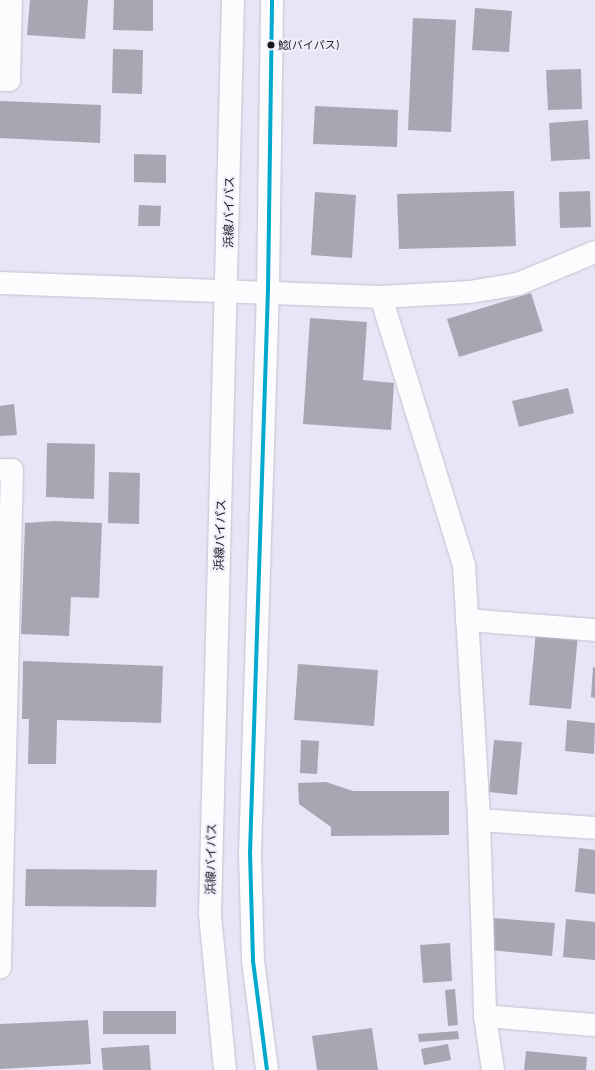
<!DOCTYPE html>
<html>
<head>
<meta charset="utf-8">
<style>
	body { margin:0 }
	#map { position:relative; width:595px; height:1070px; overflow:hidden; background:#e8e5f6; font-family:Barlow,"Noto Sans JP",sans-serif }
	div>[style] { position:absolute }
	.building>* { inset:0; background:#a9a6b3 }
	.roads { filter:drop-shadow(0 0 1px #c4c1ce) drop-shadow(0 0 1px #c4c1ce) }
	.minor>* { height:22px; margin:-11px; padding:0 11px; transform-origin:11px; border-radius:11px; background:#fcfbfe }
	.highway>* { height:22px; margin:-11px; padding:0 11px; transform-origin:11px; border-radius:11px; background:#fcfbfe }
	.bus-1>* { height:4px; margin:-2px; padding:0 2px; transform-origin:2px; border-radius:2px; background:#00a9ce }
	.dots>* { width:11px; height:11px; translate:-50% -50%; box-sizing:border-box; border:2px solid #f1effa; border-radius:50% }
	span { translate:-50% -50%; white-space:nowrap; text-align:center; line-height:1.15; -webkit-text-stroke:4px #f1effa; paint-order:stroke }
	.bus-label { font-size:11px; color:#191721 }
	.left { translate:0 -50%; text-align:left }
	.street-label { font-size:12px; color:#191721 }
</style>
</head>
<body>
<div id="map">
	<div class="building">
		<div style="clip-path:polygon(30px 0,88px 0,85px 39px,27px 35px)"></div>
		<div style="clip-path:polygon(114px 0,153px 0,153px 31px,113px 30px)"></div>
		<div style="clip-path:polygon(475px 8px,512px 11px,509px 52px,472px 50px)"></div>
		<div style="clip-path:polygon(413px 18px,456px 20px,451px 132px,408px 130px)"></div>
		<div style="clip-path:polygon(113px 49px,143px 50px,142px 94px,112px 93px)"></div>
		<div style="clip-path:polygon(581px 69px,582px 109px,548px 110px,546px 70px)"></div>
		<div style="clip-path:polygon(0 101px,101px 105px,100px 143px,0 138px)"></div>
		<div style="clip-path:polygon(315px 106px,398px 110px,397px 147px,313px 144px)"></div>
		<div style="clip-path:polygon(588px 120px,590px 159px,551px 161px,549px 123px)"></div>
		<div style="clip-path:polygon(134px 154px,166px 155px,166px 183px,134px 182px)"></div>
		<div style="clip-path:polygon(514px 191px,516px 246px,399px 249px,397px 194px)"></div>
		<div style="clip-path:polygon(590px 191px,591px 227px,560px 228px,559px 192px)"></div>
		<div style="clip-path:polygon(315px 192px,356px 195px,352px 258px,311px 255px)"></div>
		<div style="clip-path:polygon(139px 205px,161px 206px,160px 226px,138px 226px)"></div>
		<div style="clip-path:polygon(531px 293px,543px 331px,459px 357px,447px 319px)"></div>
		<div style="clip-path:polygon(310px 318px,367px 322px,363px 380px,394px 383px,391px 430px,303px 424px)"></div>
		<div style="clip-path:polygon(568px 388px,574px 413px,519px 427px,512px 401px)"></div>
		<div style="clip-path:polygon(14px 404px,17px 435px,0 436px,0 406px)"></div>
		<div style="clip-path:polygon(47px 443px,95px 444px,94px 499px,46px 497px)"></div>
		<div style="clip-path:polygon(109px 472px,140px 473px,139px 524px,108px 523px)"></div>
		<div style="clip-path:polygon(54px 521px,102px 523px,99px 598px,71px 597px,69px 636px,21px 634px,25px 523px)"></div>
		<div style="clip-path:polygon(536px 631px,578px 635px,571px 709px,529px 705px)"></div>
		<div style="clip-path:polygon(23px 661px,163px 666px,161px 723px,57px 720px,56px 764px,28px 764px,29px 719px,22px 719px)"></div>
		<div style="clip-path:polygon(298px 664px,378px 670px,374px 726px,294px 720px)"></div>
		<div style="clip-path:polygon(593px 667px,595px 668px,595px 698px,591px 697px)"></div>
		<div style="clip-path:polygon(567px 720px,595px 723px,594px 754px,565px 751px)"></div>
		<div style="clip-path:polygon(301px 740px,319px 741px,317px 774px,300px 773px)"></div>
		<div style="clip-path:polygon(494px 740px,522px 742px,517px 795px,489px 792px)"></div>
		<div style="clip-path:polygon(326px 782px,353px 791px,449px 791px,449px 835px,331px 836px,331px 827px,299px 804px,298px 783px)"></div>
		<div style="clip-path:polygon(579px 848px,595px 850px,595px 894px,575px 892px)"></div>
		<div style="clip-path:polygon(26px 869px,157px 870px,156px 907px,25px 906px)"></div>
		<div style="clip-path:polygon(493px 918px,555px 923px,552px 956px,490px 950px)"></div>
		<div style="clip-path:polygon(566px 919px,595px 922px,595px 960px,563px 957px)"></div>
		<div style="clip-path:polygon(450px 943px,452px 981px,423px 983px,420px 945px)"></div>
		<div style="clip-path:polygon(455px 989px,458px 1025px,448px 1026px,445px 990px)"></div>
		<div style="clip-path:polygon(103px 1011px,176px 1011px,176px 1034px,103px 1034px)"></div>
		<div style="clip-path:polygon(88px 1020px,91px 1064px,0 1069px,0 1024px)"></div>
		<div style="clip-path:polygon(372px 1028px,378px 1070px,317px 1070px,312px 1036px)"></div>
		<div style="clip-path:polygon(458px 1031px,459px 1039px,419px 1042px,418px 1034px)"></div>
		<div style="clip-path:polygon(448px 1044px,451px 1060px,424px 1065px,421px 1049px)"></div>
		<div style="clip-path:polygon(149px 1045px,151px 1070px,103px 1070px,101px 1048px)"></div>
		<div style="clip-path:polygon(526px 1051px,587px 1057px,586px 1070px,524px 1070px)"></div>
	</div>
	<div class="roads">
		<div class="minor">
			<div style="left:0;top:80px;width:9px"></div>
			<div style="left:9px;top:80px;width:80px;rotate:-88.6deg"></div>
			<div style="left:0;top:283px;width:381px;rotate:2.1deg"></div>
			<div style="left:381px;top:297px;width:89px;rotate:-3.2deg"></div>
			<div style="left:470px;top:292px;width:49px;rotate:-9.5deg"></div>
			<div style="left:518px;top:284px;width:83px;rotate:-22.6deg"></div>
			<div style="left:381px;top:297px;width:281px;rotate:72.8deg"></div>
			<div style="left:464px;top:565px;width:255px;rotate:86.6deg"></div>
			<div style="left:479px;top:820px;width:196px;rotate:88.2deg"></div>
			<div style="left:485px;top:1016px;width:55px;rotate:81.6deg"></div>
			<div style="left:0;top:470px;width:12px"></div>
			<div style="left:12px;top:470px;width:498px;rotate:91.4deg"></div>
			<div style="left:467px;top:620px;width:128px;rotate:4.5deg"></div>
			<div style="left:479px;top:820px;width:116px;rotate:3.9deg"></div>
			<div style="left:485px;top:1016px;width:110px;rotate:4.7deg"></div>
		</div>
		<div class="highway">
			<div style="left:225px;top:1070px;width:157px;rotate:-95.5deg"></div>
			<div style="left:210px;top:914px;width:914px;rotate:-88.56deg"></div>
			<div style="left:267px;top:1070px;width:111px;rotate:-97.3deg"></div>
			<div style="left:253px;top:960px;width:107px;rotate:-91.6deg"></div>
			<div style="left:250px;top:853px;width:563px;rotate:-88.17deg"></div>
			<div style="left:268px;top:290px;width:290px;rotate:-89.2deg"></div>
		</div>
	</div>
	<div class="bus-1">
		<div style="left:267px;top:1070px;width:111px;rotate:-97.3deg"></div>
		<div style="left:253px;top:960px;width:107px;rotate:-91.6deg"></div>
		<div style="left:250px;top:853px;width:563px;rotate:-88.17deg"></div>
		<div style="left:268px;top:290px;width:290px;rotate:-89.2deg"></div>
	</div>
	<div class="dots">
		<div style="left:271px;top:45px;background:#191721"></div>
	</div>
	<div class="bus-label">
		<span class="left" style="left:278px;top:45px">鯰(バイパス)</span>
	</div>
	<div class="street-label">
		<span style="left:229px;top:212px;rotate:-89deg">浜線バイパス</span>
		<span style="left:220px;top:535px;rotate:-88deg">浜線バイパス</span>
		<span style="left:211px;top:859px;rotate:-89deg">浜線バイパス</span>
	</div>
</div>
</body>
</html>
